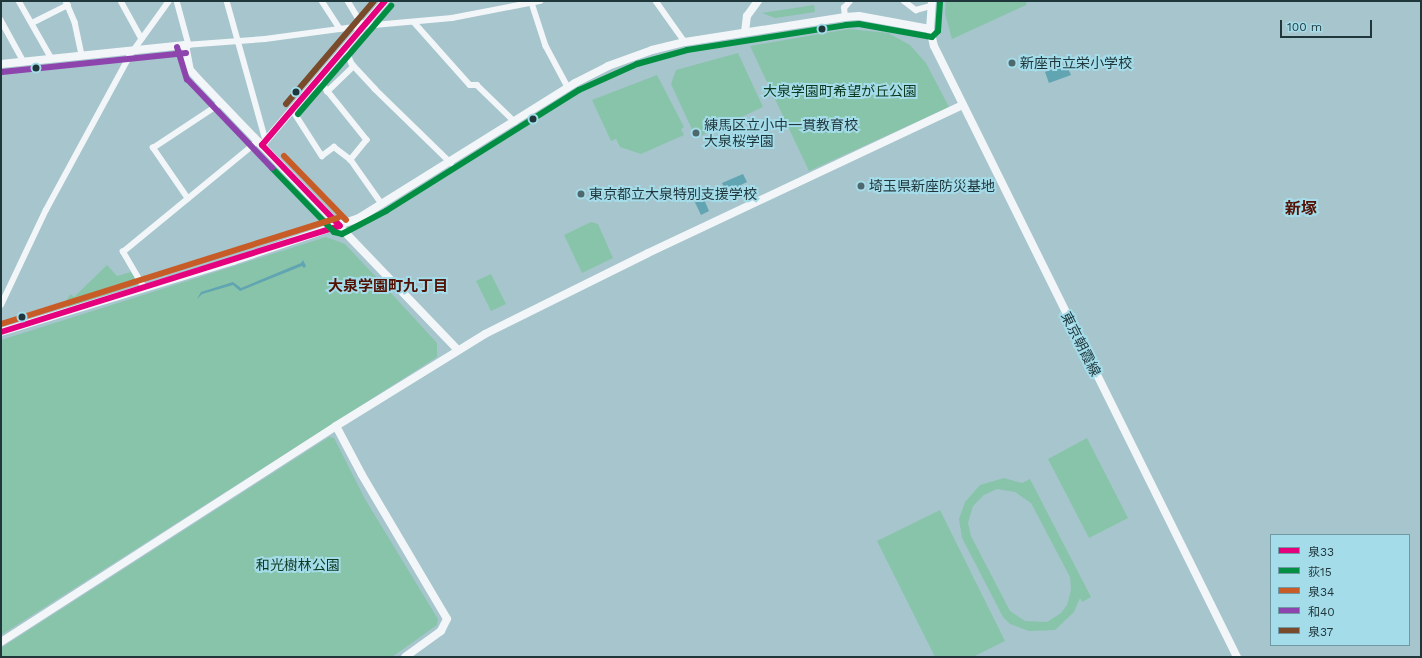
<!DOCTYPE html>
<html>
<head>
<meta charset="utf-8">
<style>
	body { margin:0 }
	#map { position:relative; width:1422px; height:658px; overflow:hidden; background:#a6c5cd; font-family:"Work Sans","Noto Sans JP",sans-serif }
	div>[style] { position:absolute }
	.green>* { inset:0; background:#88c4a9 }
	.water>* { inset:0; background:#61a4b2 }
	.street>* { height:5.5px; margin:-2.75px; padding:0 2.75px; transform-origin:2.75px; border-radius:2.75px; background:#f2f6f8 }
	.secondary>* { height:8px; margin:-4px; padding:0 4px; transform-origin:4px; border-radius:4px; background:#f2f6f8 }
	.bus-1>* { height:6px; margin:-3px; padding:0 3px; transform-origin:3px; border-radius:3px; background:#e5007d }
	.bus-2>* { height:6px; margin:-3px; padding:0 3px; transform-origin:3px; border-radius:3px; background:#038f43 }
	.bus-3>* { height:6px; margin:-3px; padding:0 3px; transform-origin:3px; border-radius:3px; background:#c85c27 }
	.bus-4>* { height:6px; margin:-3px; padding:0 3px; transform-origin:3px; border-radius:3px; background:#8e44ad }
	.bus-5>* { height:6px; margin:-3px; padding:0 3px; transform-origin:3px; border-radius:3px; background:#7a4b2a }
	.dots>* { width:11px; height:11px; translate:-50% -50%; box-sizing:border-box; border:2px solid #a4dce9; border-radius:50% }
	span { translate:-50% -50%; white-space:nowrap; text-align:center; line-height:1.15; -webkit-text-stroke:4px #a4dce9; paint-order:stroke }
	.poi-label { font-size:14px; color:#1f363b }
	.left { translate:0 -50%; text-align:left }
	.park-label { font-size:14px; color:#0d3a1f }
	.street-label { font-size:14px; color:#1f363b }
	.neighbourhood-label { font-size:15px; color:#541205; font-weight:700 }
	.quarter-label { font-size:16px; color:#541205; font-weight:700 }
	.frame { position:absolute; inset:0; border:2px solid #1f363b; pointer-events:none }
	.legend { position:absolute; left:1270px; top:534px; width:140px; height:112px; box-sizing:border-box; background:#a4dce9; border:1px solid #6f9aa3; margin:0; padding:5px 7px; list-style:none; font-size:12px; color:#1f363b }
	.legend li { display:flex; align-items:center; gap:8px; height:20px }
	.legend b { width:20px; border:1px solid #6f9aa3 }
	.scale { position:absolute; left:1280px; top:20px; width:92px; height:18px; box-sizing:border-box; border:2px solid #1f363b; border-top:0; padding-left:5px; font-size:12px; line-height:14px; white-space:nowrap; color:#1f363b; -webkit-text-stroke:3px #a4dce9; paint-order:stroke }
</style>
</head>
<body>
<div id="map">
	<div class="green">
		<div style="clip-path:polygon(946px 1px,1027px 1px,1026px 5px,952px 39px,945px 14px)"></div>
		<div style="clip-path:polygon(814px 5px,815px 12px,775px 18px,762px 13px)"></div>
		<div style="clip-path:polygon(849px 29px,888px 33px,910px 45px,926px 63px,949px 107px,809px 171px,750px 46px)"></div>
		<div style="clip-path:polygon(738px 53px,763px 107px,696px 138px,671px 84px,676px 70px)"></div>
		<div style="clip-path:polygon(657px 75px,684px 127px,681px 129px,684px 135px,641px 154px,620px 147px,616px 139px,611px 141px,592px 100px)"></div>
		<div style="clip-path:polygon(591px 222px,598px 224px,613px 258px,582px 273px,564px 235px)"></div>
		<div style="clip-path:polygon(326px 237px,345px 244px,391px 293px,437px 343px,437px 357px,1px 635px,1px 340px)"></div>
		<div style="clip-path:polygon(107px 265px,117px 276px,131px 272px,139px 284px,68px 307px,67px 299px,71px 294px,74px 297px)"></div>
		<div style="clip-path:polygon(491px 274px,506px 304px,491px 311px,476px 281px)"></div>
		<div style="clip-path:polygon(329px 437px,334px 438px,365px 499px,438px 619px,437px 625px,392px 657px,1px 657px,1px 648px)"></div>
		<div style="clip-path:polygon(1087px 438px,1128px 518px,1089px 538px,1048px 459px)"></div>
		<div style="clip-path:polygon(evenodd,1004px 478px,1022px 483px,1030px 479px,1091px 597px,1082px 602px,1080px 598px,1074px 612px,1055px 630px,1029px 631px,1010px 624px,1003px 617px,962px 538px,959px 519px,965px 502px,980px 485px,1004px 478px,997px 489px,1015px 492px,1031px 503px,1070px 577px,1071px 590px,1067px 605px,1061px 613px,1047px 622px,1025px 621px,1010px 611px,971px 536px,968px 523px,973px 506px,984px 495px,997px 489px)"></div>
		<div style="clip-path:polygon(940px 510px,1005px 641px,973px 657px,935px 657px,877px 541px)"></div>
	</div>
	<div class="water">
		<div style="clip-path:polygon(1066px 64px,1071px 75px,1049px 83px,1045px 72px)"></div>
		<div style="clip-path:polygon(743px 174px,747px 182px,726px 192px,722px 183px)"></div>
		<div style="clip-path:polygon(700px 190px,709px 211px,701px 215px,691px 194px)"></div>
		<div style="clip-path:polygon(303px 260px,306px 266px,304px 268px,302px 266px,240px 291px,233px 285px,202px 294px,197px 299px,201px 292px,233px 282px,241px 288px,301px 263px)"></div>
	</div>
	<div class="street">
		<div style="left:19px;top:1px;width:67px;rotate:60.4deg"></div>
		<div style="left:66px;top:1px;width:23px;rotate:67deg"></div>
		<div style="left:75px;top:22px;width:35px;rotate:78deg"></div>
		<div style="left:121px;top:1px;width:43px;rotate:61.1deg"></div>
		<div style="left:177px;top:1px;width:46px;rotate:74.7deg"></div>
		<div style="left:227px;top:1px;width:145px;rotate:74.4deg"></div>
		<div style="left:322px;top:1px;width:33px;rotate:57deg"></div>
		<div style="left:348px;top:1px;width:29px;rotate:59deg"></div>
		<div style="left:656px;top:1px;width:50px;rotate:54.7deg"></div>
		<div style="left:904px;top:1px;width:15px;rotate:37deg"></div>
		<div style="left:916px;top:10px;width:16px;rotate:-15deg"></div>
		<div style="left:532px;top:3px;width:45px;rotate:72deg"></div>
		<div style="left:546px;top:46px;width:47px;rotate:61.8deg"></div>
		<div style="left:845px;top:17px;width:9px;rotate:-96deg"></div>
		<div style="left:844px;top:8px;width:9px;rotate:-49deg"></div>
		<div style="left:1px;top:20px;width:48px;rotate:61.3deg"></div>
		<div style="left:414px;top:22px;width:84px;rotate:48.4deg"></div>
		<div style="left:470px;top:85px;width:7px"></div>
		<div style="left:477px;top:85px;width:53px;rotate:44.2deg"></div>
		<div style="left:32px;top:23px;width:40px;rotate:-26.6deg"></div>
		<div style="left:185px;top:45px;width:80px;rotate:-4.3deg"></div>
		<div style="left:265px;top:39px;width:99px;rotate:-7.6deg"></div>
		<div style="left:363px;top:26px;width:89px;rotate:-5.1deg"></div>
		<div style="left:452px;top:18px;width:90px;rotate:-10.9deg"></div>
		<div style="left:345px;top:48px;width:17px;rotate:66deg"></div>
		<div style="left:352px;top:64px;width:34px;rotate:47deg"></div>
		<div style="left:375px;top:89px;width:106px;rotate:44.2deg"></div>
		<div style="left:318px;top:79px;width:78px;rotate:51.2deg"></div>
		<div style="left:367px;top:140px;width:26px;rotate:129deg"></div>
		<div style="left:327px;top:92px;width:37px;rotate:-44deg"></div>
		<div style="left:292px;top:109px;width:56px;rotate:57.4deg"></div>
		<div style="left:322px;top:156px;width:15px;rotate:-37deg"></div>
		<div style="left:334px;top:147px;width:21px;rotate:37deg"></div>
		<div style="left:351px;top:160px;width:54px;rotate:54.8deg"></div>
		<div style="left:188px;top:199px;width:62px;rotate:-124.5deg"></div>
		<div style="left:153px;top:148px;width:82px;rotate:-33.5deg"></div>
		<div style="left:144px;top:288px;width:42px;rotate:-120.3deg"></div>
		<div style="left:123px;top:252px;width:175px;rotate:-39.4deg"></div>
		<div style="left:1px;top:305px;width:105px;rotate:-64.7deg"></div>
		<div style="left:46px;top:210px;width:176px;rotate:-61.5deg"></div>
		<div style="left:130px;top:55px;width:67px;rotate:-54.2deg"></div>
	</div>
	<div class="secondary">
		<div style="left:932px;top:1px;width:28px;rotate:94deg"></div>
		<div style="left:930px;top:29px;width:17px;rotate:77deg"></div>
		<div style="left:934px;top:46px;width:682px;rotate:63.62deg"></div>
		<div style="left:745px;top:32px;width:16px;rotate:-83deg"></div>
		<div style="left:747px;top:16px;width:19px;rotate:-54deg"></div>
		<div style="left:1px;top:64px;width:185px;rotate:-5.9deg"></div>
		<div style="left:185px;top:45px;width:25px;rotate:79deg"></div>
		<div style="left:190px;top:70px;width:13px;rotate:48deg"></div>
		<div style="left:199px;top:80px;width:374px;rotate:46.2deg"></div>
		<div style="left:262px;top:145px;width:189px;rotate:-49.5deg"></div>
		<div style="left:1px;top:332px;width:243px;rotate:-17deg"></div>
		<div style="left:233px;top:261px;width:133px;rotate:-18.8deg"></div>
		<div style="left:359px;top:218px;width:255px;rotate:-32deg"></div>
		<div style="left:575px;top:83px;width:37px;rotate:-27deg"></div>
		<div style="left:608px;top:66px;width:47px;rotate:-20deg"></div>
		<div style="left:652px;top:50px;width:34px;rotate:-14deg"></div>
		<div style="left:685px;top:42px;width:162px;rotate:-8.9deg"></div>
		<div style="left:845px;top:17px;width:14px;rotate:-4deg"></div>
		<div style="left:859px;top:16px;width:72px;rotate:10.4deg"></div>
		<div style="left:336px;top:426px;width:55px;rotate:62deg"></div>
		<div style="left:362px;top:475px;width:167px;rotate:59.4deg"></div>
		<div style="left:447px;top:619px;width:13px;rotate:117deg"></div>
		<div style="left:441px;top:631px;width:44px;rotate:144.2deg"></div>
		<div style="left:1px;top:642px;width:399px;rotate:-32.8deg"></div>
		<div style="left:336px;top:426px;width:175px;rotate:-31.7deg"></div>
		<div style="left:485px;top:334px;width:182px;rotate:-26.4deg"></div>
		<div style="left:648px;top:253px;width:348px;rotate:-25.2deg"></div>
	</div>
	<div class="bus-1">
		<div style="left:262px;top:145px;width:189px;rotate:-49.5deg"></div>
		<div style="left:262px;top:145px;width:112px;rotate:46.1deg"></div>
		<div style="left:1px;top:332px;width:355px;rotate:-17.4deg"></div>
	</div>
	<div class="bus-2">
		<div style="left:298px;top:114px;width:143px;rotate:-49.3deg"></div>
		<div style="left:272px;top:168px;width:89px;rotate:45.9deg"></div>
		<div style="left:334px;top:232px;width:8px;rotate:14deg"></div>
		<div style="left:342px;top:234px;width:50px;rotate:-27.6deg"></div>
		<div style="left:386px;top:211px;width:228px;rotate:-32.1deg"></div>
		<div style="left:579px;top:90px;width:64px;rotate:-24.1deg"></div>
		<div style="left:637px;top:64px;width:52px;rotate:-15.6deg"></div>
		<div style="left:687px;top:50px;width:161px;rotate:-8.9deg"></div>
		<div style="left:846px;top:25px;width:13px;rotate:-4deg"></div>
		<div style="left:859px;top:24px;width:74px;rotate:10.1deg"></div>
		<div style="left:932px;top:37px;width:8px;rotate:-45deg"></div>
		<div style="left:938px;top:31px;width:29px;rotate:-86deg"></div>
	</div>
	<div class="bus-3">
		<div style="left:284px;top:156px;width:89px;rotate:45.9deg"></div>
		<div style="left:1px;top:324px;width:353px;rotate:-17.5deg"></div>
	</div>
	<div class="bus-4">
		<div style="left:177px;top:47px;width:34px;rotate:73deg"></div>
		<div style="left:187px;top:79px;width:123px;rotate:46.3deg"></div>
		<div style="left:2px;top:72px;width:185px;rotate:-5.9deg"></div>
	</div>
	<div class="bus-5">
		<div style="left:286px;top:104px;width:135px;rotate:-49.5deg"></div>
	</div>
	<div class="dots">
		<div style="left:822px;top:29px;background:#1f363b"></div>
		<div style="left:1012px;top:63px;background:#4e686e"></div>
		<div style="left:36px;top:68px;background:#1f363b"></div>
		<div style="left:296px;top:92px;background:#1f363b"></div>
		<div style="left:533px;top:119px;background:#1f363b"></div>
		<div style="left:696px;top:133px;background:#4e686e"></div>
		<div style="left:861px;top:186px;background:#4e686e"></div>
		<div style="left:581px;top:194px;background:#4e686e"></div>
		<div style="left:22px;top:317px;background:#1f363b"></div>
	</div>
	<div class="poi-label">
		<span class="left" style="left:1020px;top:63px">新座市立栄小学校</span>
		<span class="left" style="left:704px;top:133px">練馬区立小中一貫教育校<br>大泉桜学園</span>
		<span class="left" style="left:869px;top:186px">埼玉県新座防災基地</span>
		<span class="left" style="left:589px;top:194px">東京都立大泉特別支援学校</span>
	</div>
	<div class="park-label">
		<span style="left:840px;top:91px">大泉学園町希望が丘公園</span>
		<span style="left:298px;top:565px">和光樹林公園</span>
	</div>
	<div class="street-label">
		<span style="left:1081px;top:344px;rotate:63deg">東京朝霞線</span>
	</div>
	<div class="neighbourhood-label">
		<span style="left:388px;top:287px">大泉学園町九丁目</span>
	</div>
	<div class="quarter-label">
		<span style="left:1301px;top:209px">新塚</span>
	</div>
	<div class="frame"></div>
	<ul class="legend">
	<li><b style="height:5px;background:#e5007d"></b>泉33</li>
	<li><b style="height:5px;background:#038f43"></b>荻15</li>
	<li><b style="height:5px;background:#c85c27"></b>泉34</li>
	<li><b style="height:5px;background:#8e44ad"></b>和40</li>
	<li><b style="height:5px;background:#7a4b2a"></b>泉37</li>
	</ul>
	<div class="scale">100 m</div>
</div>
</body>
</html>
